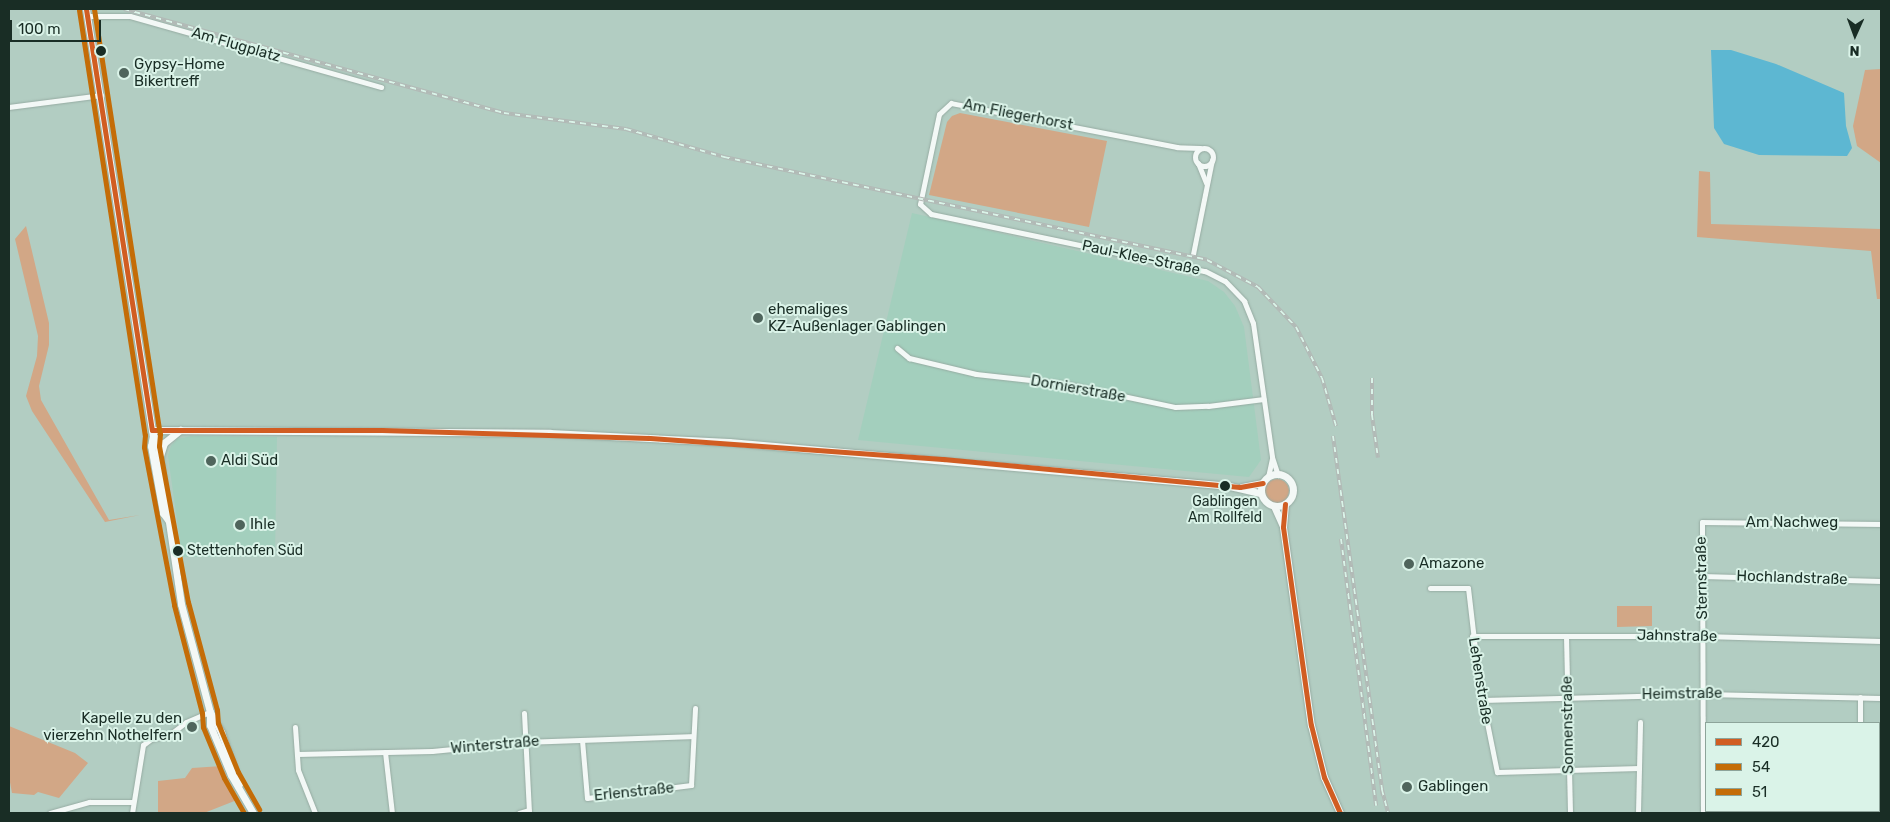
<!DOCTYPE html>
<html>
<head>
<meta charset="utf-8">
<style>
	body { margin:0 }
	#map { position:relative; width:1890px; height:822px; overflow:hidden; background:#b2cdc2; font-family:Rubik,sans-serif }
	div>[style] { position:absolute }
	.built>* { inset:0; background:#a3cfbd }
	.green>* { inset:0; background:#d2a786 }
	.round { border-radius:50% }
	.water>* { inset:0; background:#5db7d2 }
	.roads { filter:drop-shadow(0 0 1px #96aba2) drop-shadow(0 0 1px #96aba2) }
	.street>* { height:5px; margin:-2.5px; padding:0 2.5px; transform-origin:2.5px; border-radius:2.5px; background:#f3f8f6 }
	.street>.ring { margin:-2.5px; padding:0; box-sizing:content-box; background:none; border:5px solid #f3f8f6; border-radius:50% }
	.secondary>* { height:7px; margin:-3.5px; padding:0 3.5px; transform-origin:3.5px; border-radius:3.5px; background:#f3f8f6 }
	.secondary>.ring { margin:-3.5px; padding:0; box-sizing:content-box; background:none; border:7px solid #f3f8f6; border-radius:50% }
	.rail>* { height:4px; margin-top:-2px; transform-origin:0; background:repeating-linear-gradient(90deg,#daf3e8 0 5.5px,#b2b9b6 0 11px); box-sizing:border-box; border-block:1px solid #b2b9b6 }
	.bus-1>* { height:5px; margin:-2.5px; padding:0 2.5px; transform-origin:2.5px; border-radius:2.5px; background:#d15d22 }
	.bus-2>* { height:5px; margin:-2.5px; padding:0 2.5px; transform-origin:2.5px; border-radius:2.5px; background:#c46c07 }
	.bus-3>* { height:5px; margin:-2.5px; padding:0 2.5px; transform-origin:2.5px; border-radius:2.5px; background:#c46c07 }
	.dots>* { width:14px; height:14px; translate:-50% -50%; box-sizing:border-box; border:2px solid #daf3e8; border-radius:50% }
	span { translate:-50% -50%; white-space:nowrap; text-align:center; line-height:1.15; -webkit-text-stroke:4px #daf3e8; paint-order:stroke }
	.bus-label { font-size:14px; color:#192d25 }
	.left { translate:0 -50%; text-align:left }
	.street-label { font-size:15px; color:#192d25 }
	.poi-label { font-size:15px; color:#192d25 }
	.right { translate:-100% -50%; text-align:right }
	.frame { position:absolute; inset:0; border:10px solid #192d25; pointer-events:none }
	.legend { position:absolute; left:1705px; top:722px; width:175px; height:90px; box-sizing:border-box; background:#daf3e8; border:1px solid #8da49a; margin:0; padding:6px 9px; list-style:none; font-size:15px; color:#192d25 }
	.legend li { display:flex; align-items:center; gap:10px; height:25px }
	.legend b { width:25px; border:1px solid #8da49a }
	.north { position:absolute; left:1830px; top:10px; width:50px; height:50px; -webkit-text-stroke:4px #daf3e8; paint-order:stroke; rotate:182deg; font-size:14px; font-weight:700; line-height:20px; text-align:center; color:#192d25 }
	.north::after { content:''; display:block; margin:auto; width:18px; height:22px; background:#192d25; clip-path:polygon(50% 0,100% 100%,50% 72%,0 100%) }
	.scale { position:absolute; left:10px; top:20px; width:91px; height:22px; box-sizing:border-box; border:2px solid #192d25; border-top:0; padding-left:6px; font-size:15px; line-height:18px; white-space:nowrap; color:#192d25; -webkit-text-stroke:4px #daf3e8; paint-order:stroke }
</style>
</head>
<body>
<div id="map">
	<div class="built">
		<div style="clip-path:polygon(912px 213px,1208px 281px,1224px 292px,1235px 306px,1244px 327px,1261px 460px,1249px 477px,858px 440px)"></div>
		<div style="clip-path:polygon(192px 436px,277px 437px,275px 556px,182px 557px,168px 456px,171px 446px,177px 439px)"></div>
	</div>
	<div class="green">
		<div style="clip-path:polygon(1881px 69px,1881px 163px,1857px 146px,1853px 126px,1865px 70px)"></div>
		<div style="clip-path:polygon(960px 113px,1107px 141px,1089px 227px,929px 195px,947px 122px,952px 116px)"></div>
		<div style="clip-path:polygon(1699px 171px,1710px 172px,1711px 224px,1881px 229px,1881px 299px,1877px 299px,1871px 251px,1697px 237px)"></div>
		<div style="clip-path:polygon(26px 226px,49px 323px,49px 345px,39px 386px,41px 400px,109px 520px,140px 515px,105px 522px,32px 411px,26px 396px,37px 356px,38px 336px,15px 239px)"></div>
		<div class="round" style="left:1265px;top:479px;width:24px;height:24px"></div>
		<div style="clip-path:polygon(1617px 606px,1652px 606px,1652px 626px,1617px 627px)"></div>
		<div style="clip-path:polygon(9px 726px,75px 753px,88px 763px,59px 798px,38px 792px,34px 795px,12px 793px,9px 777px)"></div>
		<div style="clip-path:polygon(222px 766px,237px 800px,204px 813px,158px 813px,158px 781px,185px 778px,192px 768px)"></div>
	</div>
	<div class="water">
		<div style="clip-path:polygon(1711px 50px,1731px 50px,1776px 64px,1844px 93px,1846px 126px,1852px 148px,1847px 156px,1759px 155px,1724px 144px,1714px 128px)"></div>
	</div>
	<div class="roads">
		<div class="street">
			<div style="left:89px;top:16px;width:41px"></div>
			<div style="left:130px;top:16px;width:261px;rotate:15.8deg"></div>
			<div style="left:9px;top:107px;width:93px;rotate:-7.4deg"></div>
			<div style="left:1200px;top:148px;width:23px;rotate:-178deg"></div>
			<div style="left:1177px;top:147px;width:230px;rotate:-169deg"></div>
			<div style="left:951px;top:103px;width:16px;rotate:137deg"></div>
			<div style="left:939px;top:114px;width:92px;rotate:101.9deg"></div>
			<div style="left:920px;top:204px;width:15px;rotate:42deg"></div>
			<div style="left:931px;top:214px;width:280px;rotate:11.8deg"></div>
			<div style="left:1205px;top:271px;width:22px;rotate:27deg"></div>
			<div style="left:1225px;top:281px;width:28px;rotate:46deg"></div>
			<div style="left:1244px;top:301px;width:24px;rotate:68deg"></div>
			<div style="left:1253px;top:323px;width:135px;rotate:81.9deg"></div>
			<div style="left:1272px;top:457px;width:19px;rotate:72deg"></div>
			<div class="ring" style="left:1195px;top:148px;width:13px;height:13px"></div>
			<div style="left:1198px;top:163px;width:22px;rotate:68deg"></div>
			<div style="left:1193px;top:254px;width:96px;rotate:-78.6deg"></div>
			<div style="left:897px;top:348px;width:16px;rotate:40deg"></div>
			<div style="left:909px;top:358px;width:69px;rotate:13.4deg"></div>
			<div style="left:976px;top:374px;width:91px;rotate:6.3deg"></div>
			<div style="left:1066px;top:384px;width:111px;rotate:11.9deg"></div>
			<div style="left:1175px;top:407px;width:33px;rotate:-2deg"></div>
			<div style="left:1208px;top:406px;width:56px;rotate:-7.1deg"></div>
			<div style="left:1268px;top:477px;width:19px;rotate:-78deg"></div>
			<div style="left:1702px;top:576px;width:179px;rotate:1.6deg"></div>
			<div style="left:1430px;top:588px;width:38px"></div>
			<div style="left:1468px;top:588px;width:96px;rotate:83.4deg"></div>
			<div style="left:1479px;top:683px;width:91px;rotate:78.6deg"></div>
			<div style="left:1497px;top:772px;width:142px;rotate:-1.6deg"></div>
			<div style="left:1472px;top:636px;width:231px"></div>
			<div style="left:1703px;top:636px;width:178px;rotate:1.6deg"></div>
			<div style="left:1566px;top:636px;width:177px;rotate:88.7deg"></div>
			<div style="left:1482px;top:700px;width:223px;rotate:-1.5deg"></div>
			<div style="left:1705px;top:694px;width:176px;rotate:1.3deg"></div>
			<div style="left:524px;top:713px;width:100px;rotate:87.1deg"></div>
			<div style="left:1860px;top:723px;width:26px;rotate:-90deg"></div>
			<div style="left:295px;top:727px;width:43px;rotate:86deg"></div>
			<div style="left:298px;top:770px;width:46px;rotate:68.4deg"></div>
			<div style="left:582px;top:740px;width:58px;rotate:85.1deg"></div>
			<div style="left:587px;top:798px;width:105px;rotate:-7.1deg"></div>
			<div style="left:691px;top:785px;width:77px;rotate:-87deg"></div>
			<div style="left:385px;top:752px;width:61px;rotate:83.5deg"></div>
			<div style="left:297px;top:754px;width:135px;rotate:-1.3deg"></div>
			<div style="left:432px;top:751px;width:93px;rotate:-5.5deg"></div>
			<div style="left:525px;top:742px;width:168px;rotate:-2deg"></div>
			<div style="left:50px;top:813px;width:41px;rotate:-15.8deg"></div>
			<div style="left:89px;top:802px;width:44px"></div>
			<div style="left:132px;top:813px;width:69px;rotate:-80.8deg"></div>
			<div style="left:143px;top:745px;width:10px;rotate:-37deg"></div>
			<div style="left:151px;top:739px;width:18px;rotate:-13deg"></div>
			<div style="left:169px;top:735px;width:21px;rotate:-37deg"></div>
			<div style="left:186px;top:722px;width:26px;rotate:-23deg"></div>
			<div style="left:519px;top:813px;width:10px;rotate:-17deg"></div>
			<div style="left:1638px;top:813px;width:91px;rotate:-88.7deg"></div>
			<div style="left:1703px;top:813px;width:291px;rotate:-90.2deg"></div>
			<div style="left:1702px;top:522px;width:179px;rotate:0.6deg"></div>
		</div>
		<div class="secondary">
			<div style="left:86px;top:9px;width:431px;rotate:81.1deg"></div>
			<div style="left:153px;top:435px;width:11px;rotate:100deg"></div>
			<div style="left:151px;top:446px;width:68px;rotate:79.8deg"></div>
			<div style="left:163px;top:513px;width:9px;rotate:54deg"></div>
			<div style="left:152px;top:430px;width:398px;rotate:0.4deg"></div>
			<div style="left:550px;top:433px;width:179px;rotate:2.9deg"></div>
			<div style="left:729px;top:442px;width:498px;rotate:5deg"></div>
			<div style="left:1225px;top:485px;width:37px;rotate:13deg"></div>
			<div style="left:153px;top:435px;width:7px;rotate:56deg"></div>
			<div style="left:157px;top:441px;width:165px;rotate:81.6deg"></div>
			<div style="left:181px;top:604px;width:112px;rotate:75deg"></div>
			<div style="left:210px;top:712px;width:13px;rotate:90deg"></div>
			<div style="left:210px;top:725px;width:54px;rotate:67.2deg"></div>
			<div style="left:231px;top:775px;width:44px;rotate:59.9deg"></div>
			<div style="left:160px;top:456px;width:14px;rotate:-73deg"></div>
			<div style="left:164px;top:443px;width:21px;rotate:-39deg"></div>
			<div class="ring" style="left:1261px;top:474px;width:25px;height:25px"></div>
			<div style="left:1242px;top:487px;width:21px;rotate:-11deg"></div>
			<div style="left:1285px;top:504px;width:23px;rotate:95deg"></div>
			<div style="left:1283px;top:527px;width:200px;rotate:82deg"></div>
			<div style="left:1311px;top:725px;width:54px;rotate:76deg"></div>
			<div style="left:1324px;top:777px;width:39px;rotate:66deg"></div>
			<div style="left:1274px;top:506px;width:22px;rotate:66deg"></div>
			<div style="left:210px;top:712px;width:23px;rotate:61deg"></div>
			<div style="left:221px;top:732px;width:55px;rotate:70.9deg"></div>
			<div style="left:1879px;top:770px;width:3px;rotate:-45deg"></div>
			<div style="left:1836px;top:813px;width:4px;rotate:-34deg"></div>
		</div>
	</div>
	<div class="rail">
		<div style="left:124px;top:9px;width:394px;rotate:15.3deg"></div>
		<div style="left:504px;top:113px;width:123px;rotate:7.5deg"></div>
		<div style="left:626px;top:129px;width:102px;rotate:15.9deg"></div>
		<div style="left:724px;top:157px;width:494px;rotate:12deg"></div>
		<div style="left:1207px;top:260px;width:58px;rotate:27.9deg"></div>
		<div style="left:1258px;top:287px;width:55px;rotate:46.5deg"></div>
		<div style="left:1296px;top:327px;width:57px;rotate:63deg"></div>
		<div style="left:1322px;top:378px;width:50px;rotate:73.7deg"></div>
		<div style="left:1372px;top:378px;width:37px;rotate:90deg"></div>
		<div style="left:1372px;top:415px;width:43px;rotate:82.1deg"></div>
		<div style="left:1333px;top:436px;width:363px;rotate:82.1deg"></div>
		<div style="left:1341px;top:539px;width:269px;rotate:82.5deg"></div>
		<div style="left:1382px;top:790px;width:24px;rotate:75deg"></div>
	</div>
	<div class="bus-1">
		<div style="left:86px;top:9px;width:426px;rotate:81.1deg"></div>
		<div style="left:152px;top:430px;width:230px"></div>
		<div style="left:382px;top:430px;width:267px;rotate:1.7deg"></div>
		<div style="left:649px;top:438px;width:295px;rotate:4.1deg"></div>
		<div style="left:943px;top:459px;width:298px;rotate:5.4deg"></div>
		<div style="left:1240px;top:487px;width:23px;rotate:-10deg"></div>
		<div style="left:1285px;top:504px;width:23px;rotate:95deg"></div>
		<div style="left:1283px;top:527px;width:200px;rotate:82deg"></div>
		<div style="left:1311px;top:725px;width:54px;rotate:76deg"></div>
		<div style="left:1324px;top:777px;width:39px;rotate:66deg"></div>
	</div>
	<div class="bus-2">
		<div style="left:79px;top:10px;width:430px;rotate:81.2deg"></div>
		<div style="left:145px;top:435px;width:12px;rotate:95deg"></div>
		<div style="left:144px;top:447px;width:161px;rotate:79.2deg"></div>
		<div style="left:174px;top:605px;width:112px;rotate:75.5deg"></div>
		<div style="left:202px;top:713px;width:14px;rotate:86deg"></div>
		<div style="left:203px;top:727px;width:55px;rotate:67.6deg"></div>
		<div style="left:224px;top:778px;width:40px;rotate:60.3deg"></div>
	</div>
	<div class="bus-3">
		<div style="left:94px;top:9px;width:430px;rotate:81.2deg"></div>
		<div style="left:160px;top:434px;width:12px;rotate:95deg"></div>
		<div style="left:159px;top:446px;width:159px;rotate:79.5deg"></div>
		<div style="left:188px;top:602px;width:112px;rotate:75deg"></div>
		<div style="left:217px;top:710px;width:13px;rotate:86deg"></div>
		<div style="left:218px;top:723px;width:53px;rotate:67.8deg"></div>
		<div style="left:238px;top:772px;width:43px;rotate:60.4deg"></div>
	</div>
	<div class="dots">
		<div style="left:101px;top:51px;background:#192d25"></div>
		<div style="left:124px;top:73px;background:#4f655c"></div>
		<div style="left:758px;top:318px;background:#4f655c"></div>
		<div style="left:211px;top:461px;background:#4f655c"></div>
		<div style="left:1225px;top:486px;background:#192d25"></div>
		<div style="left:240px;top:525px;background:#4f655c"></div>
		<div style="left:178px;top:551px;background:#192d25"></div>
		<div style="left:1409px;top:564px;background:#4f655c"></div>
		<div style="left:192px;top:727px;background:#4f655c"></div>
		<div style="left:1407px;top:787px;background:#4f655c"></div>
	</div>
	<div class="bus-label">
		<span style="left:1225px;top:510px">Gablingen<br>Am Rollfeld</span>
		<span class="left" style="left:187px;top:551px">Stettenhofen Süd</span>
	</div>
	<div class="street-label">
		<span style="left:236px;top:45px;rotate:16deg">Am Flugplatz</span>
		<span style="left:1018px;top:115px;rotate:11deg">Am Fliegerhorst</span>
		<span style="left:1141px;top:258px;rotate:12deg">Paul-Klee-Straße</span>
		<span style="left:1078px;top:389px;rotate:10deg">Dornierstraße</span>
		<span style="left:1792px;top:523px">Am Nachweg</span>
		<span style="left:1702px;top:578px;rotate:-91deg">Sternstraße</span>
		<span style="left:1792px;top:578px;rotate:2deg">Hochlandstraße</span>
		<span style="left:1677px;top:636px;rotate:1deg">Jahnstraße</span>
		<span style="left:1480px;top:681px;rotate:81deg">Lehenstraße</span>
		<span style="left:1682px;top:694px;rotate:-1deg">Heimstraße</span>
		<span style="left:1568px;top:725px;rotate:-91deg">Sonnenstraße</span>
		<span style="left:495px;top:745px;rotate:-5deg">Winterstraße</span>
		<span style="left:634px;top:792px;rotate:-6deg">Erlenstraße</span>
	</div>
	<div class="poi-label">
		<span class="left" style="left:134px;top:73px">Gypsy-Home<br>Bikertreff</span>
		<span class="left" style="left:768px;top:318px">ehemaliges<br>KZ-Außenlager Gablingen</span>
		<span class="left" style="left:221px;top:461px">Aldi Süd</span>
		<span class="left" style="left:250px;top:525px">Ihle</span>
		<span class="left" style="left:1419px;top:564px">Amazone</span>
		<span class="right" style="left:182px;top:727px">Kapelle zu den<br>vierzehn Nothelfern</span>
		<span class="left" style="left:1418px;top:787px">Gablingen</span>
	</div>
	<div class="frame"></div>
	<ul class="legend">
	<li><b style="height:6px;background:#d15d22"></b>420</li>
	<li><b style="height:6px;background:#c46c07"></b>54</li>
	<li><b style="height:6px;background:#c46c07"></b>51</li>
	</ul>
	<div class="north">N</div>
	<div class="scale">100 m</div>
</div>
</body>
</html>
